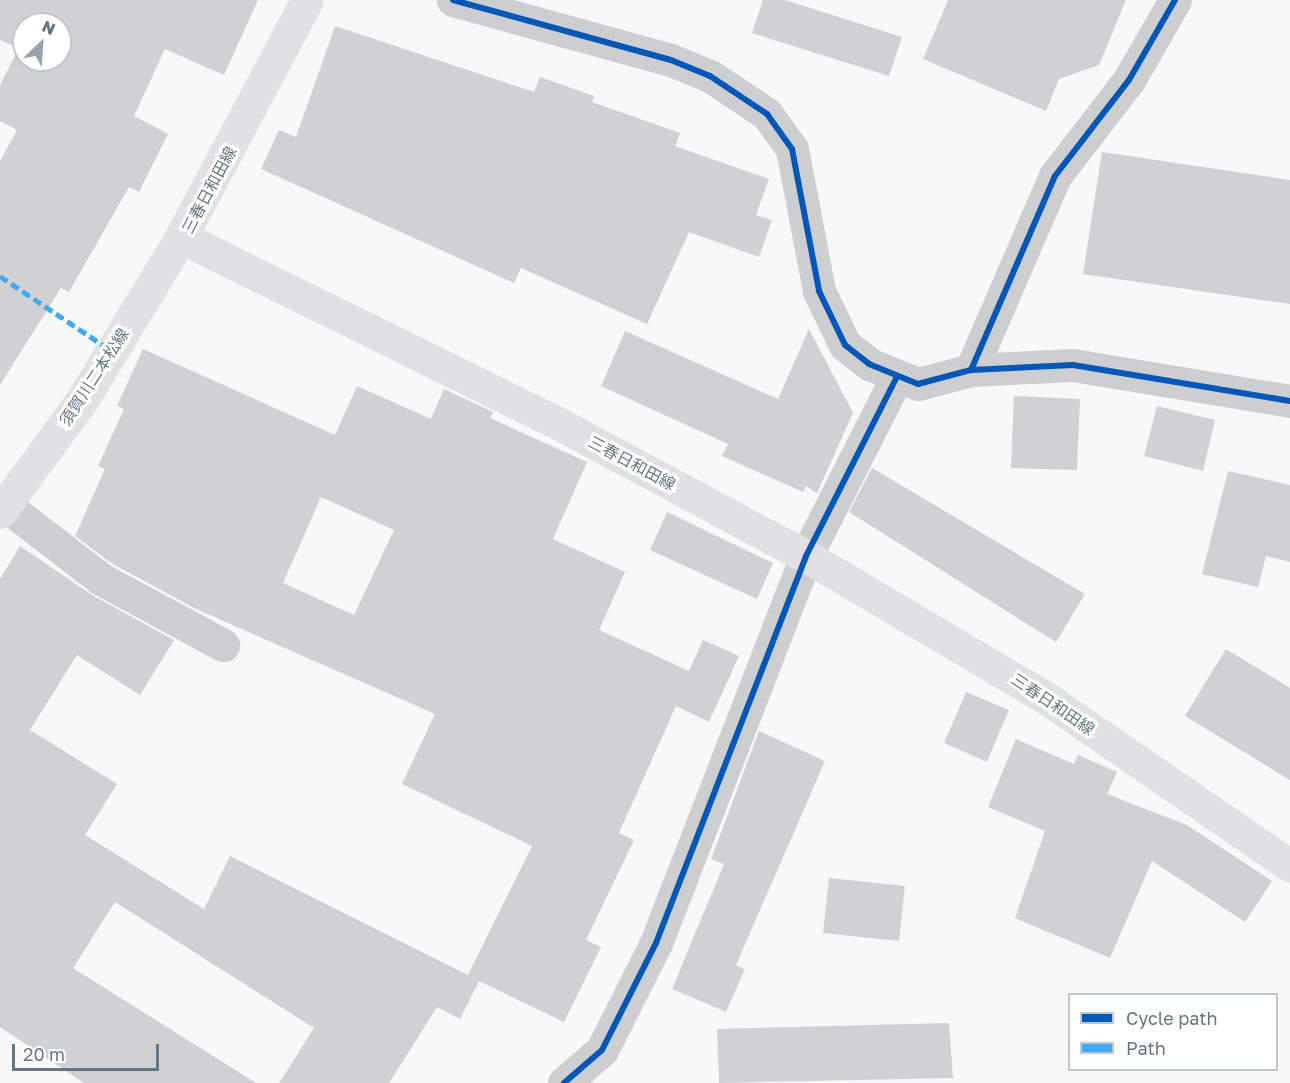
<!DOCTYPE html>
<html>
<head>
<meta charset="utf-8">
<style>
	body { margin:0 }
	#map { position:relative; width:1290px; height:1083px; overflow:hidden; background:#f8f8f8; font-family:"Golos Text","Noto Sans JP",sans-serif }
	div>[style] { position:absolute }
	.building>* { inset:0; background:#cfd1d2 }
	.minor>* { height:33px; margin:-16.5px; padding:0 16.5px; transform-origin:16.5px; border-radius:16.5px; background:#cdcecf }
	.major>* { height:33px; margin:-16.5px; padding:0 16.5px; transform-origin:16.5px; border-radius:16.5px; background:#e0e1e2 }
	.quiet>* { height:4.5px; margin-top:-2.25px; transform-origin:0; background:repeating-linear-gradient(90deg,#3fa9f5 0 9px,transparent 0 13.5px) }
	.cycleway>* { height:6px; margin:-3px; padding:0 3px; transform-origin:3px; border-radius:3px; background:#0057b8 }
	span { translate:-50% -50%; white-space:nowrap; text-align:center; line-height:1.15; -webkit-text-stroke:6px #fff; paint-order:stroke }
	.street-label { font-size:16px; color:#647682 }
	.legend { position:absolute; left:1068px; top:993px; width:210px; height:78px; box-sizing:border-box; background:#fff; border:2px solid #c1c8cd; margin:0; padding:8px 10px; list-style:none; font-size:18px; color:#647682 }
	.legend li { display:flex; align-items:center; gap:12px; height:30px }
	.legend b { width:30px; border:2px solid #c1c8cd }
	.north { position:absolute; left:12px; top:12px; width:60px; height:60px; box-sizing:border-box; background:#fff; border:2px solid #c1c8cd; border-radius:50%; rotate:25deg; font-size:16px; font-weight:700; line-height:24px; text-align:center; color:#647682 }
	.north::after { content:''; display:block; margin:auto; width:21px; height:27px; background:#98a4ab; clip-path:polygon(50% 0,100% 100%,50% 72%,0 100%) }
	.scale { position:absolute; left:12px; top:1044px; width:147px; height:27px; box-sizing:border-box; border:3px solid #647682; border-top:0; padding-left:8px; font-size:18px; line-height:21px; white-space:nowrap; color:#647682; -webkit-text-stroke:4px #fff; paint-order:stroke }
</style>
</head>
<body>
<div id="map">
	<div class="building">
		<div style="clip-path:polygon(evenodd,0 0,258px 0,224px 75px,165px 49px,134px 116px,168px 134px,139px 192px,129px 187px,69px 292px,61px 288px,0 385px,0 161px,17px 130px,0 121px,0 85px,19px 48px,0 40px,0 0,24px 24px,60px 24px,60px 60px,24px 60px,24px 24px)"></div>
		<div style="clip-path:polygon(763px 0,785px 0,902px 37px,889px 76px,752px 33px)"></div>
		<div style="clip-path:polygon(948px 0,1126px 0,1099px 65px,1059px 79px,1046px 111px,923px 59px)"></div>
		<div style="clip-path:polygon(335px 26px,534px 92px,540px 77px,594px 96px,592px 102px,680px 133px,675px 146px,769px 179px,756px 215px,772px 220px,759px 257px,689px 232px,647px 324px,521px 268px,514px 283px,261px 169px,279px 130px,296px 137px)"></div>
		<div style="clip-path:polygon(1102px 152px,1290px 180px,1290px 304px,1083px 274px)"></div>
		<div style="clip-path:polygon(809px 329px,853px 413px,817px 493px,806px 486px,803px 492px,722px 456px,728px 444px,601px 386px,625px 331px,778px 399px)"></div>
		<div style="clip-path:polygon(evenodd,143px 349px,335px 435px,357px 386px,431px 419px,444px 389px,493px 412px,490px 418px,587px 462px,553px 539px,625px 572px,599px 630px,689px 671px,703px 640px,739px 656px,709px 722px,676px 706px,619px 833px,634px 840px,586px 940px,601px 947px,564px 1022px,479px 981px,460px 1019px,437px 1007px,389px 1083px,279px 1083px,314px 1028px,115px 902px,73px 968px,256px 1083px,84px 1083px,0 1027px,0 579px,20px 546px,92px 595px,174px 640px,140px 695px,77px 655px,30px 730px,117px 784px,85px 835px,204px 909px,230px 856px,468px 975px,532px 846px,402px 784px,435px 714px,194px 608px,111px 563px,75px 536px,105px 469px,98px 466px,124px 409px,117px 406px,143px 349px,321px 497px,394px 530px,354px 615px,283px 583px,321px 497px)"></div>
		<div style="clip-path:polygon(1014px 396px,1080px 399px,1077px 470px,1011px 468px)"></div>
		<div style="clip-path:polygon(1157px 406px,1215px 420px,1203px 471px,1144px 456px)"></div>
		<div style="clip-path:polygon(872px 468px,1085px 594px,1056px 642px,849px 512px)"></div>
		<div style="clip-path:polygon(1228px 471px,1290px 485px,1290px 562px,1266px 556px,1258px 587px,1202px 574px)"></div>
		<div style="clip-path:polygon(667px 512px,773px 563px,757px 599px,650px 550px)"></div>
		<div style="clip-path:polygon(1226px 649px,1290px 688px,1290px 780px,1185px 716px)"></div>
		<div style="clip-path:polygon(966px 692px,1009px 710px,987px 762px,944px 743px)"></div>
		<div style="clip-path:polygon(759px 731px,825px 761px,736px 965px,745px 969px,726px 1012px,672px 989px,724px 864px,711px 859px)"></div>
		<div style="clip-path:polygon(1016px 739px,1074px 764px,1078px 755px,1117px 772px,1107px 794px,1187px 825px,1272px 881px,1245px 922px,1152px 861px,1110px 958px,1015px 918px,1045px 831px,988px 807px)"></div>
		<div style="clip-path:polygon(829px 878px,905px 886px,899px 941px,823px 933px)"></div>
		<div style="clip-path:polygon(949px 1023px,953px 1078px,719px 1083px,717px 1029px)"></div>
	</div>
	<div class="minor">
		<div style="left:453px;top:0;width:226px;rotate:15.4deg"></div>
		<div style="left:671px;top:60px;width:42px;rotate:22.3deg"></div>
		<div style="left:710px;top:76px;width:69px;rotate:33.7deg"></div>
		<div style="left:767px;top:114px;width:43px;rotate:54.5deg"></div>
		<div style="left:792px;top:149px;width:145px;rotate:79.2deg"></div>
		<div style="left:819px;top:291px;width:60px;rotate:64.3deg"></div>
		<div style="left:845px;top:345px;width:31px;rotate:38deg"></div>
		<div style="left:869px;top:364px;width:53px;rotate:22.2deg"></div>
		<div style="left:918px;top:384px;width:55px;rotate:-14.8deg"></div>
		<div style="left:971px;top:370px;width:102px;rotate:-2.8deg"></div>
		<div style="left:1073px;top:365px;width:220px;rotate:9.4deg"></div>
		<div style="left:971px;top:370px;width:211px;rotate:-66.6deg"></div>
		<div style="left:1055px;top:176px;width:121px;rotate:-52.4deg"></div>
		<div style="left:1129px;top:80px;width:92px;rotate:-60.1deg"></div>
		<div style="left:5px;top:505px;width:121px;rotate:37.6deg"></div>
		<div style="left:101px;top:579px;width:139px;rotate:28.4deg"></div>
		<div style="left:564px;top:1083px;width:50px;rotate:-41deg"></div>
		<div style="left:602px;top:1050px;width:120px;rotate:-63.2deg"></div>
		<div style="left:656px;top:943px;width:415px;rotate:-68.8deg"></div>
		<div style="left:806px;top:556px;width:201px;rotate:-63.1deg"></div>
	</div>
	<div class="major">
		<div style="left:181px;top:237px;width:411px;rotate:26.3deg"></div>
		<div style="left:550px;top:419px;width:290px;rotate:28.2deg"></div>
		<div style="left:806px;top:556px;width:279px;rotate:30.6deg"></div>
		<div style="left:1046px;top:698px;width:296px;rotate:34.5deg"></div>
		<div style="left:0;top:512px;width:139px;rotate:-53.8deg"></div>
		<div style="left:82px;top:400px;width:191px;rotate:-58.7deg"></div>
		<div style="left:181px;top:237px;width:268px;rotate:-62deg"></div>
	</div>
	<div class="quiet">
		<div style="left:0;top:276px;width:135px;rotate:33.8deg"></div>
	</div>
	<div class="cycleway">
		<div style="left:453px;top:0;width:226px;rotate:15.4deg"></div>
		<div style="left:671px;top:60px;width:42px;rotate:22.3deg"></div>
		<div style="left:710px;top:76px;width:69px;rotate:33.7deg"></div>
		<div style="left:767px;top:114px;width:43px;rotate:54.5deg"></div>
		<div style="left:792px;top:149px;width:145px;rotate:79.2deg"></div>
		<div style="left:819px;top:291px;width:60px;rotate:64.3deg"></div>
		<div style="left:845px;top:345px;width:31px;rotate:38deg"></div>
		<div style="left:869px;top:364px;width:53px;rotate:22.2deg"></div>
		<div style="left:918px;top:384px;width:55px;rotate:-14.8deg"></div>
		<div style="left:971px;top:370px;width:102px;rotate:-2.8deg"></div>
		<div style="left:1073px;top:365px;width:220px;rotate:9.4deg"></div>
		<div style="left:971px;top:370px;width:211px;rotate:-66.6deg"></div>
		<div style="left:1055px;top:176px;width:121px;rotate:-52.4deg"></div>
		<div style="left:1129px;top:80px;width:92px;rotate:-60.1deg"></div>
		<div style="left:564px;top:1083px;width:50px;rotate:-41deg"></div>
		<div style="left:602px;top:1050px;width:120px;rotate:-63.2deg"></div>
		<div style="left:656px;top:943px;width:415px;rotate:-68.8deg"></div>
		<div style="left:806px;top:556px;width:201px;rotate:-63.1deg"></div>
	</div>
	<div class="street-label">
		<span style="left:209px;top:190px;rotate:-62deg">三春日和田線</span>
		<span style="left:94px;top:377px;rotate:-57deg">須賀川二本松線</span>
		<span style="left:632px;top:463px;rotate:28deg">三春日和田線</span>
		<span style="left:1053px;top:704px;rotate:34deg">三春日和田線</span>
	</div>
	<ul class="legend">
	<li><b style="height:8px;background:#0057b8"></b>Cycle path</li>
	<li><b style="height:8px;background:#3fa9f5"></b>Path</li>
	</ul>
	<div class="north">N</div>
	<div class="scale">20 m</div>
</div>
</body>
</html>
